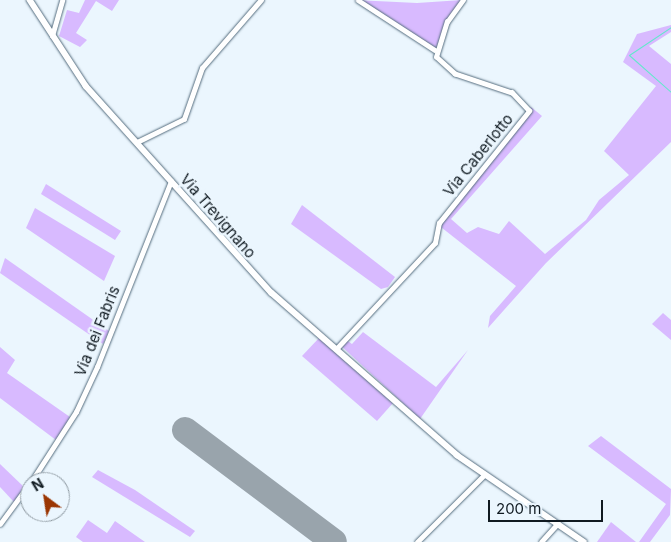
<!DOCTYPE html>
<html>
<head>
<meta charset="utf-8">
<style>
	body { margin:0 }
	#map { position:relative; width:671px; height:542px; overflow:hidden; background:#ebf6fe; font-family:Inter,sans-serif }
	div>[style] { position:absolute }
	.green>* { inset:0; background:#d8baff }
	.stream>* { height:1px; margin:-0.5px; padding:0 0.5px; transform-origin:0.5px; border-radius:0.5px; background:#62e9cb }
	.runway>* { height:26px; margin:-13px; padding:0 13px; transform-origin:13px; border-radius:13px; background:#99a4ac }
	.roads { filter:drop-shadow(0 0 1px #556d7f) drop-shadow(0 0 1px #556d7f) }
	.street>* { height:4.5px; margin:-2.25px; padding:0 2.25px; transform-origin:2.25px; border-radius:2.25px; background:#fff }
	.secondary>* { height:5.5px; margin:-2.75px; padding:0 2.75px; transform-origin:2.75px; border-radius:2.75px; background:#fff }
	span { translate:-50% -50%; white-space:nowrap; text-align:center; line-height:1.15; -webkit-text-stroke:5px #ebf6fe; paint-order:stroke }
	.street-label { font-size:15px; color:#101a21 }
	.north { position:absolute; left:20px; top:472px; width:50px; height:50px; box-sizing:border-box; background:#ebf6fe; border:1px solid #939ea6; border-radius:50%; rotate:329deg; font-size:14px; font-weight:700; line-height:20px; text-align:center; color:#101a21 }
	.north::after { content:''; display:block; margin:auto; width:18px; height:22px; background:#9b3603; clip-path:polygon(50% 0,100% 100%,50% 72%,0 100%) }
	.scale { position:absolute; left:488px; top:500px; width:115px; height:22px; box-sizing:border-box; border:2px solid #101a21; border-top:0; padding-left:6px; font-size:15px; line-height:18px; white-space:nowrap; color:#101a21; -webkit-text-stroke:4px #ebf6fe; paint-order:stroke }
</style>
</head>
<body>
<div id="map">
	<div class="green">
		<div style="clip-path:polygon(85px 0,119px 0,112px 11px,96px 1px,76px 33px,87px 40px,80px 47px,59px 36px,67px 10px,79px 13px)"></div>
		<div style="clip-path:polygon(355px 0,417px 3px,462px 0,434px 51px)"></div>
		<div style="clip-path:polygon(671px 25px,671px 32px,649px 46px,671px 64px,671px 142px,546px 263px,488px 328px,490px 316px,516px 286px,437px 224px,531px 107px,542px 116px,451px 219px,467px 233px,478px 227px,499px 234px,509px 221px,545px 254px,586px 220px,599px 200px,629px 175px,604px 151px,656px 86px,623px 62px,637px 34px)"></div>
		<div style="clip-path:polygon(46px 184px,121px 231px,115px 240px,41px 194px)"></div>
		<div style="clip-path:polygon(302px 205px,395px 277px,388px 287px,381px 289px,291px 224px)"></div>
		<div style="clip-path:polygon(35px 208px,115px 256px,104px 281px,26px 228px)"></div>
		<div style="clip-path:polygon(5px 258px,109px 331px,103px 344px,0 273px)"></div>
		<div style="clip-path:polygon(663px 313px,671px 320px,671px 340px,652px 324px)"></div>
		<div style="clip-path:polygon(363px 332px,436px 387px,468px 350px,420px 419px,338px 343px,345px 339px,352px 344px)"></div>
		<div style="clip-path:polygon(319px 338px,393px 403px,377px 421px,302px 356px)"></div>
		<div style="clip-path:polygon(0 347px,15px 360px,7px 373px,70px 417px,56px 440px,0 398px)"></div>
		<div style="clip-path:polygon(601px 436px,671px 489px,670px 515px,650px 542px,639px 542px,666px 504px,588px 446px)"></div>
		<div style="clip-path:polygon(0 464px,24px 487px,14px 502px,0 487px)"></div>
		<div style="clip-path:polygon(98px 470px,135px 490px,195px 531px,190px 537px,92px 477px)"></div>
		<div style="clip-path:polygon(88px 520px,107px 533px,115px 521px,145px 542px,83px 542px,76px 537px)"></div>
		<div style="clip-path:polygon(611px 522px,636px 542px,597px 542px)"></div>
	</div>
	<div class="stream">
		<div style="left:671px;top:27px;width:50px;rotate:146.3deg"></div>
		<div style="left:629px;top:55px;width:56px;rotate:41.4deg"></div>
	</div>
	<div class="runway">
		<div style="left:185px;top:430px;width:186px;rotate:36.9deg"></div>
	</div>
	<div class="roads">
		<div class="street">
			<div style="left:358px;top:0;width:92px;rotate:33deg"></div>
			<div style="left:52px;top:36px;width:37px;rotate:-74deg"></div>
			<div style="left:137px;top:142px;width:52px;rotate:-26.1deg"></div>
			<div style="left:184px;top:119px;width:54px;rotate:-70.6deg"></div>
			<div style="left:202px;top:68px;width:90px;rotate:-49.1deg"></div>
			<div style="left:336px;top:349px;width:145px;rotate:-47deg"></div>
			<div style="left:435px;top:243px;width:20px;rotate:-79deg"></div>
			<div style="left:439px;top:223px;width:144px;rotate:-51.2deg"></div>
			<div style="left:529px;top:111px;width:25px;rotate:-133deg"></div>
			<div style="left:512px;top:93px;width:60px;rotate:-161.6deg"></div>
			<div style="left:455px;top:74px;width:25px;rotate:-138deg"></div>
			<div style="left:436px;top:57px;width:37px;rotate:-73deg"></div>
			<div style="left:447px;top:22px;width:27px;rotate:-54deg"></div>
			<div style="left:31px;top:482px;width:83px;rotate:-57.3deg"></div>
			<div style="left:76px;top:412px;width:50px;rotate:-65deg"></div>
			<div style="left:97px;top:367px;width:200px;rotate:-68.3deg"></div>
			<div style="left:0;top:524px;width:51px;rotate:-53.8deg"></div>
			<div style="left:417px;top:542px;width:95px;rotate:-45deg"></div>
			<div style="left:541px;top:542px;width:25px;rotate:-48deg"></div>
		</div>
		<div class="secondary">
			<div style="left:30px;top:0;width:103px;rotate:56.9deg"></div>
			<div style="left:86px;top:86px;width:278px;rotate:48.1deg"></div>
			<div style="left:272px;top:293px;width:246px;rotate:41.2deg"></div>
			<div style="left:457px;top:455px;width:154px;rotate:34.4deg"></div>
		</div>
	</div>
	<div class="street-label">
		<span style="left:478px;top:155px;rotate:-51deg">Via Caberlotto</span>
		<span style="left:218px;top:216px;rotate:49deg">Via Trevignano</span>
		<span style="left:97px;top:331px;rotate:-68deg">Via dei Fabris</span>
	</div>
	<div class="north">N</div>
	<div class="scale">200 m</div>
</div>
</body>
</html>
